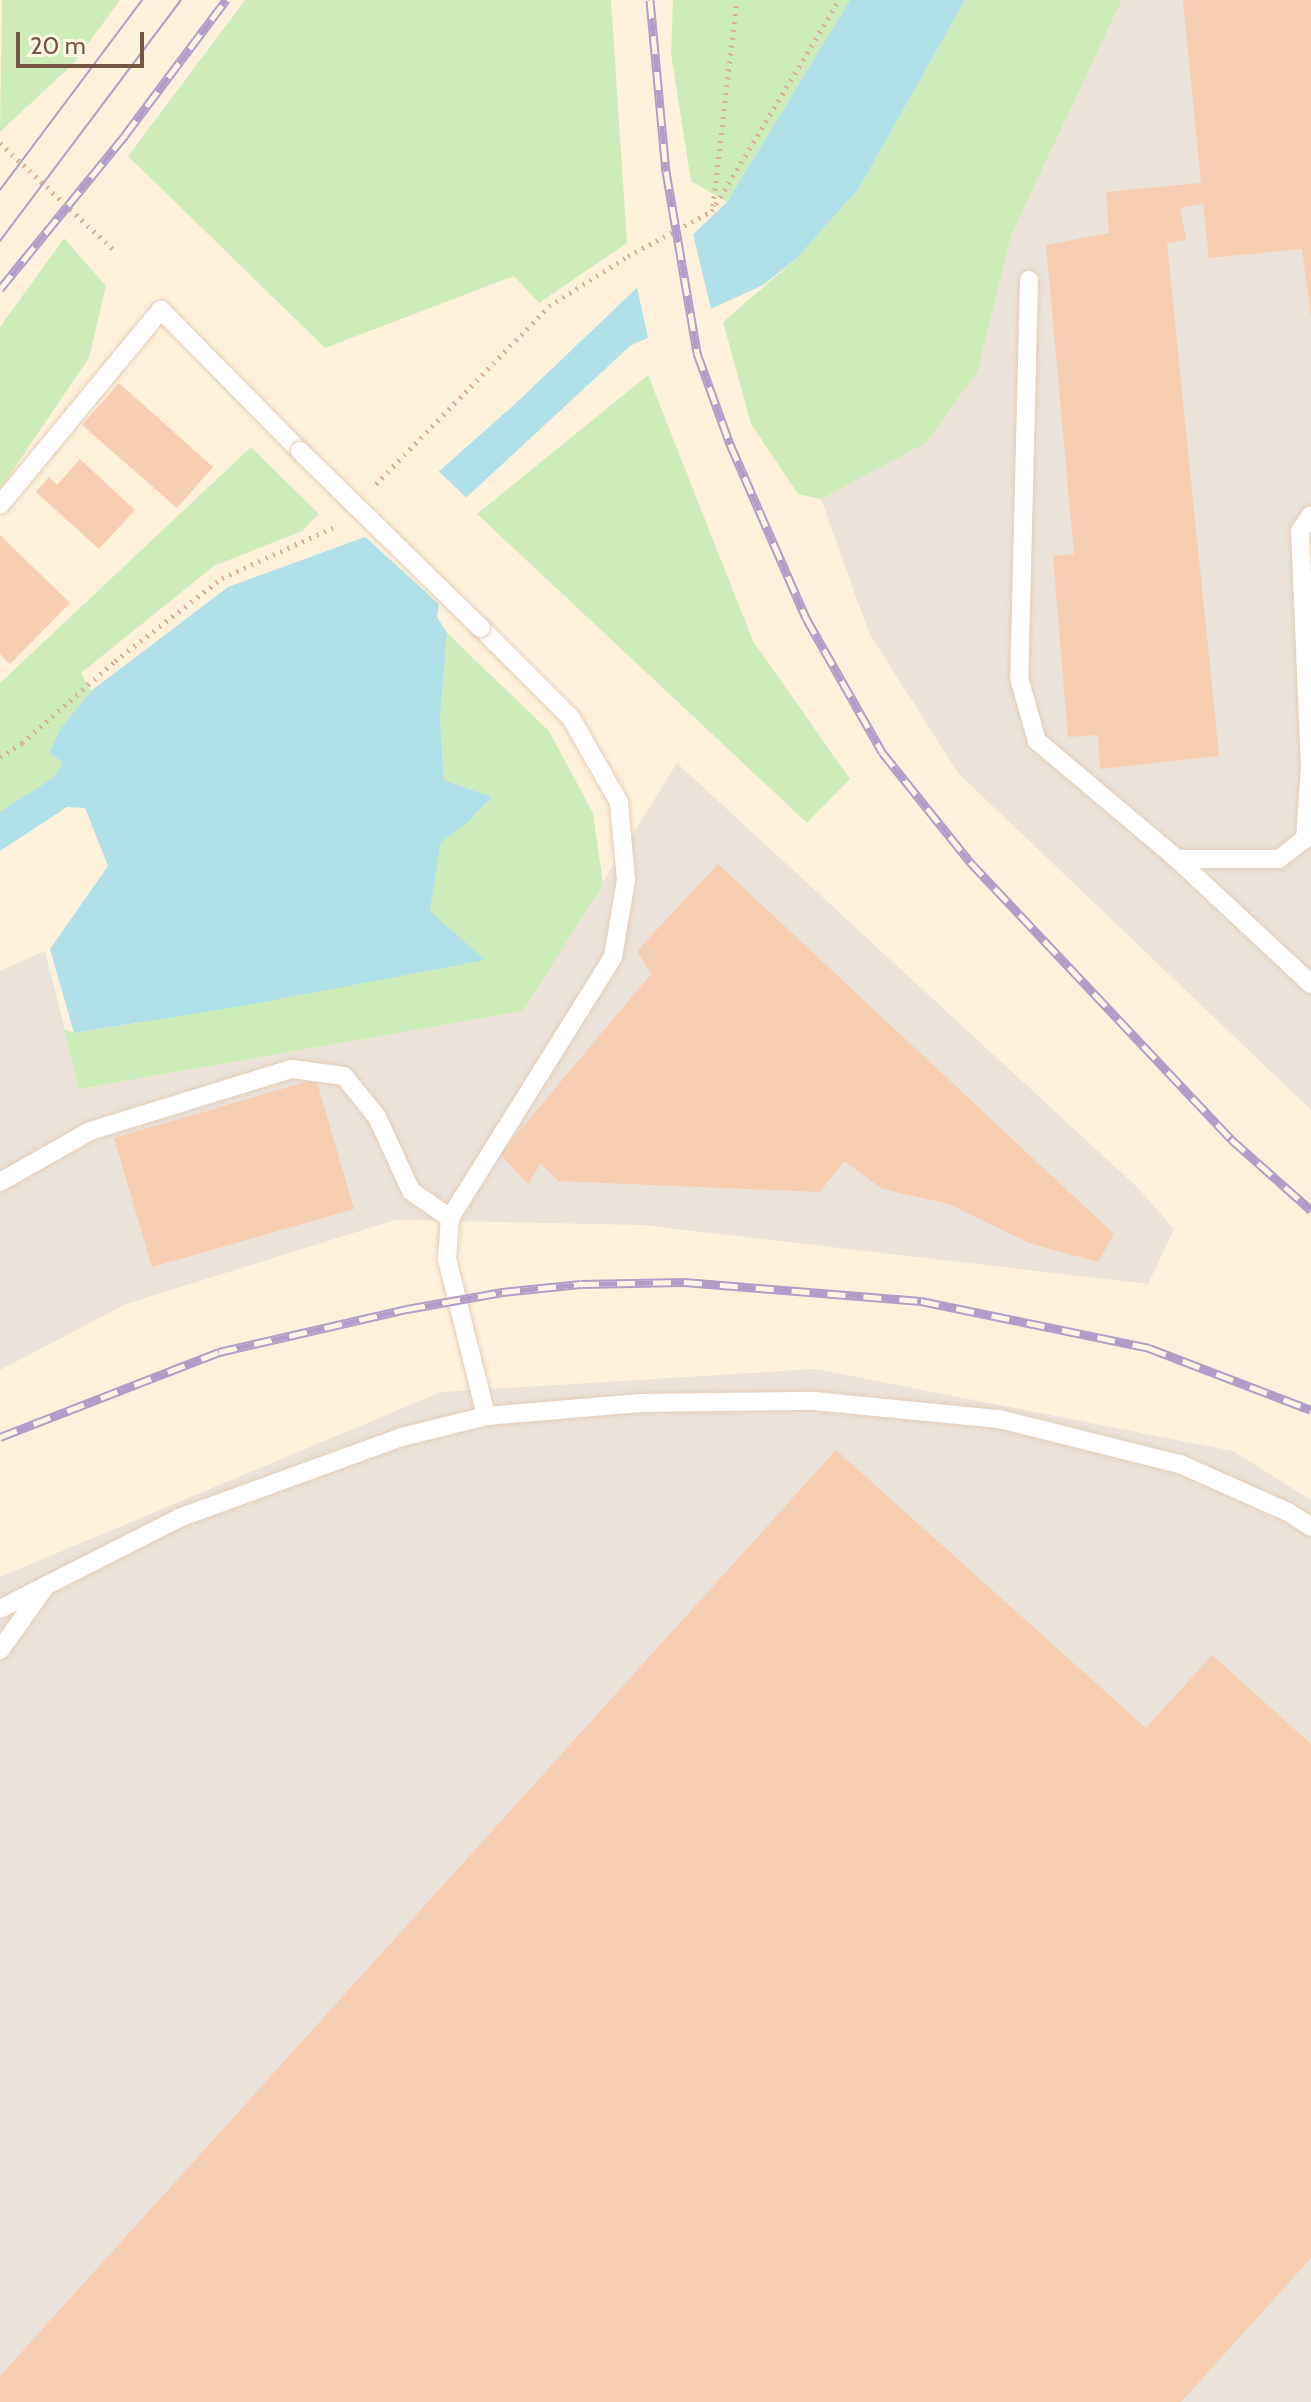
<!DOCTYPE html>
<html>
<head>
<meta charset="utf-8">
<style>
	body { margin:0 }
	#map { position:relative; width:1311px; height:2402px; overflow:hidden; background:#fef1dc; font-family:Cabin,sans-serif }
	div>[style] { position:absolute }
	.industrial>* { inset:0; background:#ebe2da }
	.green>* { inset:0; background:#ceecba }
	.water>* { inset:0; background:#b0e0e8 }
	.pier>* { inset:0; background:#fef1dc }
	.building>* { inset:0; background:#f6ceb2 }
	.path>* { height:5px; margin-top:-2.5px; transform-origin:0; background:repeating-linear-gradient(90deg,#dab196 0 2px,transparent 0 8px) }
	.roads { filter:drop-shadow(0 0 2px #e2cdb8) drop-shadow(0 0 2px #e2cdb8) }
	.service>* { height:18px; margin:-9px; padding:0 9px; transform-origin:9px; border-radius:9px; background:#fff }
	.tram>* { height:2px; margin:-1px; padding:0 1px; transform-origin:1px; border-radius:1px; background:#b39cc7 }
	.rail>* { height:9px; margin-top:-4.5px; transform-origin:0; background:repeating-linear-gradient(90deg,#fff5e4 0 18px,#b39cc7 0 36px); box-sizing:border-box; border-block:2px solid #b39cc7 }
	.path-bridge>* { height:5px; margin-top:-2.5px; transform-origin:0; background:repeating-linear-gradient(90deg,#dab196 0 2px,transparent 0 8px) }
	.bridges { filter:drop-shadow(0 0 2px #e2cdb8) drop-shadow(0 0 2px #e2cdb8) }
	.service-bridge>* { height:18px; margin:-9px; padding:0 9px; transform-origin:9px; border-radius:9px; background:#fff }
	span { translate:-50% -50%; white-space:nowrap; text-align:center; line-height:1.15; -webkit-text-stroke:6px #fff5e4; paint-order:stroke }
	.scale { position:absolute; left:16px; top:32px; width:128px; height:36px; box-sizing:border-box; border:4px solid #755644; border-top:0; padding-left:10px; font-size:24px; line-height:28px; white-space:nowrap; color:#755644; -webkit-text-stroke:6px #fff5e4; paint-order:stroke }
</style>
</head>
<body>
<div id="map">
	<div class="industrial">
		<div style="clip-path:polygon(1122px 0,1311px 0,1311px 1110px,958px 773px,869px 633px,821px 499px,926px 443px,978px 371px,1011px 236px)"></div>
		<div style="clip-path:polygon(677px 763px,1138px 1188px,1174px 1229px,1148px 1284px,642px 1225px,395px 1220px,126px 1304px,0 1370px,0 971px,45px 951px,80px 1089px,523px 1011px)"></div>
		<div style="clip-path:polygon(816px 1369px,1233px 1451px,1311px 1500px,1311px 2402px,0 2402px,0 1577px,441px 1392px)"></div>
	</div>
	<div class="green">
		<div style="clip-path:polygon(2px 0,120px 0,73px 64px,0 132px)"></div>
		<div style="clip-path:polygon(245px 0,611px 0,627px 243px,539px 303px,514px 276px,325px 348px,128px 156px)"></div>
		<div style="clip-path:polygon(673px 0,850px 0,727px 202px,691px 181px,671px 54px)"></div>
		<div style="clip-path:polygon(965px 0,1122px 0,1011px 236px,978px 371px,926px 443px,821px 499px,798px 494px,751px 424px,723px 322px,797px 258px,859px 188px)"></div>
		<div style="clip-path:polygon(64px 238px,106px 286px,89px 358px,0 489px,0 327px)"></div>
		<div style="clip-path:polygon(648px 375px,753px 641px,850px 779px,807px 823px,477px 514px)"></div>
		<div style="clip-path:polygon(251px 447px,319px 514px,302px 531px,214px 566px,81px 673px,91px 691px,60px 729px,49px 753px,62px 762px,54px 777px,0 812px,0 683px)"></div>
		<div style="clip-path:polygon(447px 633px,549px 731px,593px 813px,603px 884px,523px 1011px,79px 1089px,64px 1029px,74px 1033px,132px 1024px,484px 960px,430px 911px,441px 842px,465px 825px,492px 797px,444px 780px,440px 719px)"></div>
	</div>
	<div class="water">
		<div style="clip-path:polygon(850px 0,965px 0,859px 188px,797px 258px,763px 285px,630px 346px,455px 508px,437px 617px,447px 633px,440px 719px,444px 780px,492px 797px,465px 825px,441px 842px,430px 911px,485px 960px,248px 1005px,74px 1033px,50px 949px,108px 866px,85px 808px,67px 807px,0 851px,0 812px,54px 777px,62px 762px,49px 753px,60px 729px,91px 691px,228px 587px,365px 537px,516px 403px,727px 202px)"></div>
	</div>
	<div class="pier">
		<div style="clip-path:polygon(692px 230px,712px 313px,649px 342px,636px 283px)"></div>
		<div style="clip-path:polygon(436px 469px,469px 500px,459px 510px,443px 608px,362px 534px)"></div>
	</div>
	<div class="building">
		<div style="clip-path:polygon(1183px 0,1311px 0,1311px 317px,1302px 249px,1209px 258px,1203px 204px,1180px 208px,1186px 240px,1167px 243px,1219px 756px,1100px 769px,1098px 735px,1068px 737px,1053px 556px,1074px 554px,1046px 245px,1109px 233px,1106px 192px,1201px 183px)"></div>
		<div style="clip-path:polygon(119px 383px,213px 467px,177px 508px,82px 425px)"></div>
		<div style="clip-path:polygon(80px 459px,135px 510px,99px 549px,36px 492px,49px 477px,57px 485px)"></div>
		<div style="clip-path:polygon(0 535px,70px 603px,10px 664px,0 654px)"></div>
		<div style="clip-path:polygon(718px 864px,1114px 1234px,1098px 1262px,1029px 1243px,949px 1204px,882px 1189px,844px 1161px,820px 1192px,558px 1181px,541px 1163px,528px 1184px,500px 1154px,651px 974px,637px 951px)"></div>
		<div style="clip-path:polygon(316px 1079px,354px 1209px,152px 1267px,114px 1138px)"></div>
		<div style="clip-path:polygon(836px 1450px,1146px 1728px,1212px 1655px,1311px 1744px,1311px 2258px,1181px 2402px,0 2402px,0 2376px)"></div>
	</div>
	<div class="path">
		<div style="left:713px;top:206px;width:207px;rotate:-83.4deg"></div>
		<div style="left:376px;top:484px;width:248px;rotate:-45.8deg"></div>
		<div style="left:549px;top:306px;width:93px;rotate:-32.3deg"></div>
		<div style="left:628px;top:256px;width:95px;rotate:-28.2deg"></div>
		<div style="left:712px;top:211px;width:246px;rotate:-59deg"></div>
		<div style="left:0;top:757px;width:26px;rotate:-32deg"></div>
		<div style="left:22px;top:743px;width:124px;rotate:-41.4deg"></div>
		<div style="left:115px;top:661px;width:135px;rotate:-37.8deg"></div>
		<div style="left:222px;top:578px;width:125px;rotate:-24.5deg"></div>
	</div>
	<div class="roads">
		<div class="service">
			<div style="left:1029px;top:280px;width:398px;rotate:91.4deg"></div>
			<div style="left:1019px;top:678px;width:66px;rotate:74.1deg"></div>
			<div style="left:1037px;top:741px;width:183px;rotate:40.1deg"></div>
			<div style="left:1177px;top:859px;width:183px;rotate:43deg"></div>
			<div style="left:0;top:505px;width:253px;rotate:-50.5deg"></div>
			<div style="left:161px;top:310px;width:198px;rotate:45.4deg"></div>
			<div style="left:481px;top:628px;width:127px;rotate:45deg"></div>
			<div style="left:571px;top:718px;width:97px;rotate:60.3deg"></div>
			<div style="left:619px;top:802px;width:78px;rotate:84.9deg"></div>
			<div style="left:626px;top:880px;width:78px;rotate:99.6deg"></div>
			<div style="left:613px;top:957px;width:308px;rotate:122deg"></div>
			<div style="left:450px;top:1218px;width:41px;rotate:94.2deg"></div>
			<div style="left:447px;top:1259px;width:162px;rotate:76deg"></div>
			<div style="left:1177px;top:859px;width:102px"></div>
			<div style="left:1279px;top:859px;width:33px;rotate:-38deg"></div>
			<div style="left:1305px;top:839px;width:71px;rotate:-86deg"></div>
			<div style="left:1310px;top:768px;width:237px;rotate:-92.4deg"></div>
			<div style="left:1300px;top:531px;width:19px;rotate:-55deg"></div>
			<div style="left:0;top:1182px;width:103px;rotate:-29.5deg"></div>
			<div style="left:90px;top:1131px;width:211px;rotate:-17.1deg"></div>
			<div style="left:292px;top:1069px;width:52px;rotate:7.7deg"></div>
			<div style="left:344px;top:1076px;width:53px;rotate:51.2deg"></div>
			<div style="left:377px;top:1117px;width:81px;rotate:65.3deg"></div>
			<div style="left:411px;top:1191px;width:47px;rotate:34.7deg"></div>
			<div style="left:0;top:1609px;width:201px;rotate:-26.9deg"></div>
			<div style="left:179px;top:1518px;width:237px;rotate:-20deg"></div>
			<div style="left:402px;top:1437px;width:87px;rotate:-14deg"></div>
			<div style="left:486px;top:1416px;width:155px;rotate:-4.8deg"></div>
			<div style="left:640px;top:1403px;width:174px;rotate:-0.7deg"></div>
			<div style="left:814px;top:1401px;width:186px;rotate:5.6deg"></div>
			<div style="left:999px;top:1419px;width:187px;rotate:14deg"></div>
			<div style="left:1180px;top:1464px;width:118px;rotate:24deg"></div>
			<div style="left:1288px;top:1512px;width:27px;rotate:33deg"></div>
			<div style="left:0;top:1650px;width:74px;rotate:-54.4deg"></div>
		</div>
	</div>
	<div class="tram">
		<div style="left:0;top:190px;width:237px;rotate:-53.2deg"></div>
		<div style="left:0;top:241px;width:301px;rotate:-53.1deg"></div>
	</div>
	<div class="rail">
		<div style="left:650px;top:0;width:172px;rotate:84.7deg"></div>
		<div style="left:666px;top:171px;width:185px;rotate:80.3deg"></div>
		<div style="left:697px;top:353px;width:97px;rotate:70.1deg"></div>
		<div style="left:730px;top:444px;width:190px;rotate:66.4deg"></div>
		<div style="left:806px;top:618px;width:154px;rotate:60.4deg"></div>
		<div style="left:882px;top:752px;width:141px;rotate:51.3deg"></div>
		<div style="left:970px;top:862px;width:381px;rotate:46.7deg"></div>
		<div style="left:1231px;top:1139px;width:107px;rotate:41.6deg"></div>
		<div style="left:0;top:289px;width:198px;rotate:-50.9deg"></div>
		<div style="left:125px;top:135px;width:169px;rotate:-53.2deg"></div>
		<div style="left:0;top:1437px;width:235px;rotate:-21.2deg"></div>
		<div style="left:219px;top:1352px;width:193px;rotate:-12.9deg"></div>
		<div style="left:407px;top:1309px;width:97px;rotate:-10.1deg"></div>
		<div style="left:502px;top:1292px;width:79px;rotate:-5.8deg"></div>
		<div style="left:581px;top:1284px;width:103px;rotate:-1.1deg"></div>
		<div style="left:684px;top:1282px;width:238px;rotate:4.6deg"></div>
		<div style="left:921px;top:1301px;width:233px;rotate:11.6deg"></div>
		<div style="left:1149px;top:1348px;width:173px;rotate:20.9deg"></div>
	</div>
	<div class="path-bridge">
		<div style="left:0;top:143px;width:158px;rotate:43.2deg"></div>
	</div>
	<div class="bridges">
		<div class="service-bridge">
			<div style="left:300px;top:451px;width:253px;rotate:44.4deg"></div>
		</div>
	</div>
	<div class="scale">20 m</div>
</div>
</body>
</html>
